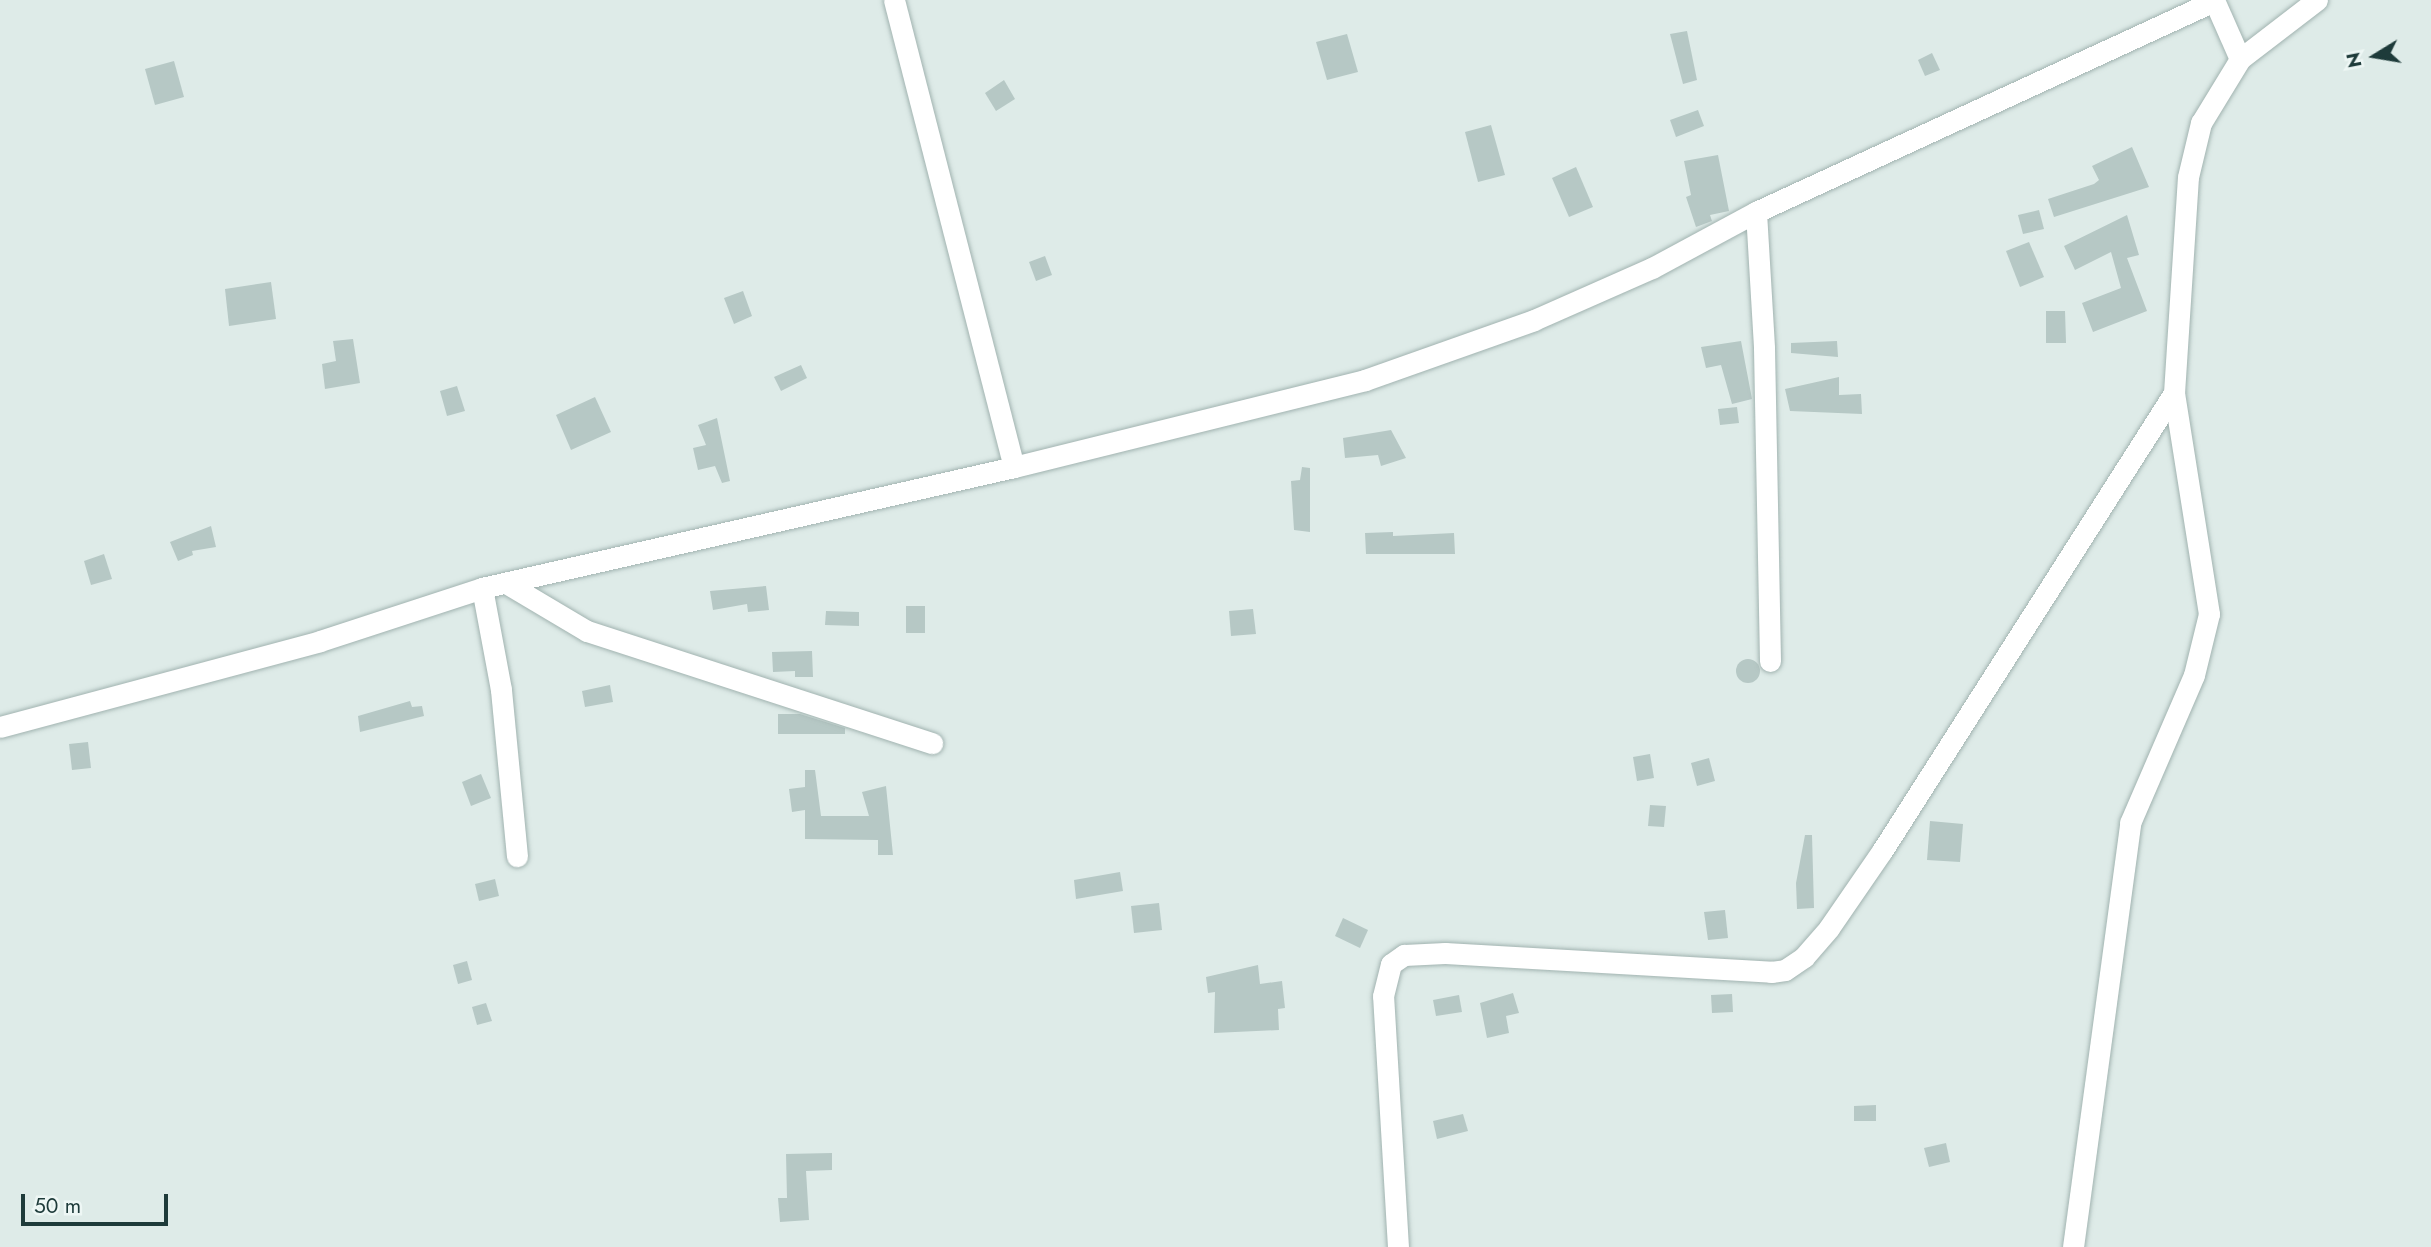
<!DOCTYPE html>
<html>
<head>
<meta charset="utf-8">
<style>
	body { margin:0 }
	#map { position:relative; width:2431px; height:1247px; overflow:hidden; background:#deebe8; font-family:Jost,sans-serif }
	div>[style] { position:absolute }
	.building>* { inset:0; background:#b6c8c5 }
	.round { border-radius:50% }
	.roads { filter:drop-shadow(0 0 2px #a1b3b0) drop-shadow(0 0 2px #a1b3b0) }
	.street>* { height:21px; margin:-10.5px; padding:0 10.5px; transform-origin:10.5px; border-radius:10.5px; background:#fff }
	span { translate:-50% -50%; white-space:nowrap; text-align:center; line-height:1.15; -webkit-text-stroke:6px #eef7f5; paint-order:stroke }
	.north { position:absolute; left:2340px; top:21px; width:70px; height:70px; -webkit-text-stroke:5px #eef7f5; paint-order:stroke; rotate:259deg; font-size:19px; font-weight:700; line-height:28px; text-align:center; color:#1e3b3a }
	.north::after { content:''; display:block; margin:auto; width:24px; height:32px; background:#1e3b3a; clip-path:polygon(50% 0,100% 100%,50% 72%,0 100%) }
	.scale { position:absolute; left:21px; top:1194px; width:147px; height:32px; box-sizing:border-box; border:4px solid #1e3b3a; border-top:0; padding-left:9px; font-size:21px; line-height:24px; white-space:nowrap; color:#1e3b3a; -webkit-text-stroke:5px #eef7f5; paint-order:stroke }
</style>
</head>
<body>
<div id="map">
	<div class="building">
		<div style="clip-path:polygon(1687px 31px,1697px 80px,1683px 84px,1670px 34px)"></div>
		<div style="clip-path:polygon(1347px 34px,1358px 72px,1327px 80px,1316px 42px)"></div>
		<div style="clip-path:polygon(1932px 53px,1940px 70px,1925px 76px,1918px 60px)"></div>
		<div style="clip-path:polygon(174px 61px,184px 97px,155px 105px,145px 69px)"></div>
		<div style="clip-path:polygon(1004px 80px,1015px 99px,996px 111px,985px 93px)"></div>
		<div style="clip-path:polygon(1698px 110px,1704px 126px,1676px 137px,1670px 120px)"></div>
		<div style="clip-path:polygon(1491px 125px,1505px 175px,1478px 182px,1465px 132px)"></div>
		<div style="clip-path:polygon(2132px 147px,2149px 187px,2054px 217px,2048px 199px,2094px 184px,2099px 180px,2092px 166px)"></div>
		<div style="clip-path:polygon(1718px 155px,1729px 211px,1710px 215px,1712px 221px,1696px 227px,1686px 197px,1691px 195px,1684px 161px)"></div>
		<div style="clip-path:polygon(1576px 167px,1593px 207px,1569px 217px,1552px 178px)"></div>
		<div style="clip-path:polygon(2039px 210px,2044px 229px,2023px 234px,2018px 215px)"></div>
		<div style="clip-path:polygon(2127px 215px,2139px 255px,2127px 258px,2147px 311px,2093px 332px,2082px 303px,2121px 288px,2111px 252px,2075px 270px,2064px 246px)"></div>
		<div style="clip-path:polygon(2029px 242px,2044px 277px,2020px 287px,2006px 251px)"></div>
		<div style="clip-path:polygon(1045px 256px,1052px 275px,1036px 281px,1029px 262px)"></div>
		<div style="clip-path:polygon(271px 282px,276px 319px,229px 326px,225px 289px)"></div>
		<div style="clip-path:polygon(743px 291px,752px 316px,734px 324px,724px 298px)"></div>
		<div style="clip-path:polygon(2046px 311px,2065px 311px,2066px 343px,2046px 343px)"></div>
		<div style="clip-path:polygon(353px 339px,360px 383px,325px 389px,322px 364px,336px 361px,333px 341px)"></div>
		<div style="clip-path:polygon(1741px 341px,1752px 399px,1732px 404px,1721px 365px,1706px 368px,1701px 347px)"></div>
		<div style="clip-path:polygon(1837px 341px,1838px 357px,1791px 353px,1791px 343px)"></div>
		<div style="clip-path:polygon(801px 365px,807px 378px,781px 391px,774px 377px)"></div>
		<div style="clip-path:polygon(1839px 377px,1839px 395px,1861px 394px,1862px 414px,1790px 411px,1785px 389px)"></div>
		<div style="clip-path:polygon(457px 386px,465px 411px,447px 416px,440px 391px)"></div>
		<div style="clip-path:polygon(595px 397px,611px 432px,571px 450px,556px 415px)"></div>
		<div style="clip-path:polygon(1737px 407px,1739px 423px,1720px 425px,1718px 409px)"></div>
		<div style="clip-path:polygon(717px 418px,730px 481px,722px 483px,715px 466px,698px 470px,693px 448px,706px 445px,698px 425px)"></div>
		<div style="clip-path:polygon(1391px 430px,1406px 458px,1381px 466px,1378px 455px,1345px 458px,1343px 438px)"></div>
		<div style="clip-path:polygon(1302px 467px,1310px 468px,1310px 532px,1294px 530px,1291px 481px,1300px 480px)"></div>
		<div style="clip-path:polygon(211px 526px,216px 547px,192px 551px,193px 555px,178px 561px,170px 542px)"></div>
		<div style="clip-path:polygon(1393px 532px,1393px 536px,1454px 533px,1455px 554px,1366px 554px,1365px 533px)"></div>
		<div style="clip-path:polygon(104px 554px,112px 579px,91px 585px,84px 561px)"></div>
		<div style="clip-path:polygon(766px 586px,769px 610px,748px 612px,747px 604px,713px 610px,710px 591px)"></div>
		<div style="clip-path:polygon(906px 606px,925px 606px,925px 633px,906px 633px)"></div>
		<div style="clip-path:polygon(1253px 609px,1256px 634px,1231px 636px,1229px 611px)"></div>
		<div style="clip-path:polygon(826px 611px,859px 612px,859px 626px,825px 625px)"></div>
		<div style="clip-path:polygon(812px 651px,813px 677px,795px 677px,795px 671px,773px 672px,772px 652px)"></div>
		<div class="round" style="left:1736px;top:659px;width:24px;height:24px"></div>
		<div style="clip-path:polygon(610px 685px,613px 702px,585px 707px,582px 691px)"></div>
		<div style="clip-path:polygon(410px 701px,412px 707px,422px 706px,424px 716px,360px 732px,358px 716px)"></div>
		<div style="clip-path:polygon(778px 714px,800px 714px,845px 728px,845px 734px,778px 734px)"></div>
		<div style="clip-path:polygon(88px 742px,91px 768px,72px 770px,69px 744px)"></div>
		<div style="clip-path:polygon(1650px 754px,1654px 778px,1637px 781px,1633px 757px)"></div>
		<div style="clip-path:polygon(1709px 758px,1715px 781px,1697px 786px,1691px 763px)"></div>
		<div style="clip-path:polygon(805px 770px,815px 770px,821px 816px,869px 816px,862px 792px,886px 786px,893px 855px,878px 855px,878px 840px,805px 839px,805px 810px,792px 812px,789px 789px,805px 787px)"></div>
		<div style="clip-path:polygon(481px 774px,491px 798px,471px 806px,462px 782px)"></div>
		<div style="clip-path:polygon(1650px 805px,1666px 806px,1664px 827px,1648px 826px)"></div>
		<div style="clip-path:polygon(1930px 821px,1963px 824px,1960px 862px,1927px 860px)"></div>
		<div style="clip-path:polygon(1805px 835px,1812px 835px,1814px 908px,1797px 909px,1796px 883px)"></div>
		<div style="clip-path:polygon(1120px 872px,1123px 891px,1076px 899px,1074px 880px)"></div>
		<div style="clip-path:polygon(495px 879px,499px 896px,479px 901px,475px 884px)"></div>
		<div style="clip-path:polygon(1159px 903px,1162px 930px,1134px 933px,1131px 906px)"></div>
		<div style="clip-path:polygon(1725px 910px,1728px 938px,1708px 940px,1704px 912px)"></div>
		<div style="clip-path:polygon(1343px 918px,1368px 930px,1360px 948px,1335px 936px)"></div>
		<div style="clip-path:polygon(467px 961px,472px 980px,458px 984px,453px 965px)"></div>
		<div style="clip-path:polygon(1258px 965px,1260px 984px,1282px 981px,1285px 1008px,1278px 1009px,1279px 1030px,1214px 1033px,1215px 992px,1208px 993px,1206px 977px)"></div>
		<div style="clip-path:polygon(1513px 993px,1519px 1013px,1506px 1016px,1509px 1033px,1487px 1038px,1480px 1003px)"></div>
		<div style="clip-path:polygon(1732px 994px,1733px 1012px,1712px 1013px,1711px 995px)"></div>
		<div style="clip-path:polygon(1459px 995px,1462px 1012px,1436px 1016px,1433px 1000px)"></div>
		<div style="clip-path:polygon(486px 1003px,492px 1021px,477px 1025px,472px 1007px)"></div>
		<div style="clip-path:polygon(1876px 1105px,1876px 1121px,1854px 1121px,1854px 1106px)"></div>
		<div style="clip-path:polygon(1463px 1114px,1468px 1131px,1437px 1139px,1433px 1121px)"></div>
		<div style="clip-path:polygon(1946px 1143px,1950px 1162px,1929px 1167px,1924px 1148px)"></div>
		<div style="clip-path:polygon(832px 1153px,832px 1170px,806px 1171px,809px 1220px,780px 1222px,778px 1198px,787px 1198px,786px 1154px)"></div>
	</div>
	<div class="roads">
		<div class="street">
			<div style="left:894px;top:0;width:482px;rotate:75.6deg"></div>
			<div style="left:2214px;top:0;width:64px;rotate:66.2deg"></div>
			<div style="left:1756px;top:212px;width:136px;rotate:86.6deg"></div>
			<div style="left:1764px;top:348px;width:313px;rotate:88.9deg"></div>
			<div style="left:506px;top:583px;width:94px;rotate:30.7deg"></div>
			<div style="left:587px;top:631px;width:363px;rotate:18deg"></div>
			<div style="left:482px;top:588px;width:104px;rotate:79.4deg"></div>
			<div style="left:501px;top:690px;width:167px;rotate:84.5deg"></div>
			<div style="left:0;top:727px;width:331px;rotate:-15deg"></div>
			<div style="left:320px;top:641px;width:170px;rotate:-18.1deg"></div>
			<div style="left:482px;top:588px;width:546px;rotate:-12.81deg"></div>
			<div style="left:1014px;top:467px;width:362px;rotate:-13.9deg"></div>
			<div style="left:1365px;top:380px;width:179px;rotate:-19.5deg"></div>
			<div style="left:1534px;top:320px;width:129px;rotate:-23.8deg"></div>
			<div style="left:1652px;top:268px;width:118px;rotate:-28.3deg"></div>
			<div style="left:1756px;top:212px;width:504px;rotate:-24.74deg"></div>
			<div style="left:1398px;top:1247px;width:251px;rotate:-93.4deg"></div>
			<div style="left:1383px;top:996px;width:33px;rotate:-76deg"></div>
			<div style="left:1391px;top:964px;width:16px;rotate:-35deg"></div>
			<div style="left:1404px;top:955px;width:41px;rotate:-2.8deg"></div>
			<div style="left:1445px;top:953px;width:327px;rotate:3.3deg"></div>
			<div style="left:1771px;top:972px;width:14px;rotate:-8deg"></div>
			<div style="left:1785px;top:970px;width:23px;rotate:-34deg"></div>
			<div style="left:1804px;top:957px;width:38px;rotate:-49deg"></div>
			<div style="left:1829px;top:928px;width:93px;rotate:-55.5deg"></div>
			<div style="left:1882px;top:851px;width:543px;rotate:-57.48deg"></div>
			<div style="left:2073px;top:1247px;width:428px;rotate:-82.3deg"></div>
			<div style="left:2130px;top:823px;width:161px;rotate:-66.6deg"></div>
			<div style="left:2194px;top:675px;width:63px;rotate:-76.2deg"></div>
			<div style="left:2209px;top:614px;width:224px;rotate:-99deg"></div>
			<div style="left:2174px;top:393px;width:216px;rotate:-86.3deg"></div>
			<div style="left:2188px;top:177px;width:56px;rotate:-76.5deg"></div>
			<div style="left:2201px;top:123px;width:75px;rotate:-58.6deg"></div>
			<div style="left:2240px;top:59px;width:97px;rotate:-37.5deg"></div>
		</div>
	</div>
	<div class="north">N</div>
	<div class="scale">50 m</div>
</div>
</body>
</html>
